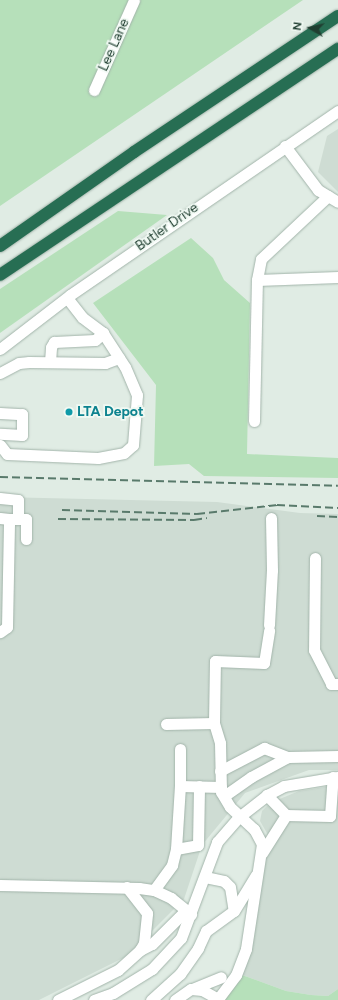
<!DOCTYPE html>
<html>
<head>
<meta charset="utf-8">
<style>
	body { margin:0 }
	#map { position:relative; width:338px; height:1000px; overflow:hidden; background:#e0ece4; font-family:Figtree,sans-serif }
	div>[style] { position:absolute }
	.built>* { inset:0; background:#cedcd3 }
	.green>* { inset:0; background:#b6e0ba }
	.roads { filter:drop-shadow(0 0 1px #a2b4aa) drop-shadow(0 0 1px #a2b4aa) }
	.minor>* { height:11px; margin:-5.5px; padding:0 5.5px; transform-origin:5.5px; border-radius:5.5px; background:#fff }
	.highway>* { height:12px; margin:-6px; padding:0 6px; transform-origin:6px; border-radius:6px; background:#276e53 }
	.rail>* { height:2px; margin-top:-1px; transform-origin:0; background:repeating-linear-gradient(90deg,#597a6b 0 8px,transparent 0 12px) }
	.dots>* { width:11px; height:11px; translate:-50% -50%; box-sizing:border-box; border:2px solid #f0f9f3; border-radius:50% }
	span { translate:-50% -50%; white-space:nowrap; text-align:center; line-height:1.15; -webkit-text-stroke:3.5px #f0f9f3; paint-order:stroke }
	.street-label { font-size:14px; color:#1f3e30 }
	.culture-label { font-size:14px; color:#0d838f; font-weight:700 }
	.left { translate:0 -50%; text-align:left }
	.north { position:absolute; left:290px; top:8px; width:40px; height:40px; -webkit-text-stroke:3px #f0f9f3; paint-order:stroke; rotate:278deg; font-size:11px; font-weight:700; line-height:16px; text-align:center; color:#1f3e30 }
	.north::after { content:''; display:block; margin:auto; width:14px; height:18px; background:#1f3e30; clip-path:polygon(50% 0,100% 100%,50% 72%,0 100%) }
</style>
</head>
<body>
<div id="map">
	<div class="built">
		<div style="clip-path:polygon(338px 129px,338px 192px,318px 172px,327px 136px)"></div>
		<div style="clip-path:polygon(0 497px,217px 502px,300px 513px,338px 514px,338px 770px,309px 770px,245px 793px,202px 845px,184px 899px,127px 956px,39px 1000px,0 1000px)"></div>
		<div style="clip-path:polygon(338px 785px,338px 989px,328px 996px,311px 995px,286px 991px,242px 975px,249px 956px,263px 877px,268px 835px,260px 821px,262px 811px,270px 803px,299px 791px)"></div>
	</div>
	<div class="green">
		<div style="clip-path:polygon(0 0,303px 0,0 206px)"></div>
		<div style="clip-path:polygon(118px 211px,167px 215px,0 333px,0 289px)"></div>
		<div style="clip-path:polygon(191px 238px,213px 258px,224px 280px,250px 303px,247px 454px,338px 458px,338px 478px,204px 476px,189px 464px,154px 466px,156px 385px,93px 303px)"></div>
		<div style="clip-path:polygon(242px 975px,286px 991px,311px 995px,328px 996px,338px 989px,338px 1000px,224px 1000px)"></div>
	</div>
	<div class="roads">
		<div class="minor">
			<div style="left:94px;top:90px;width:98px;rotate:-66deg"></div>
			<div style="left:285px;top:146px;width:55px;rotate:53.1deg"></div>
			<div style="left:318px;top:190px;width:23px;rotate:31deg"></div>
			<div style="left:328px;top:196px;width:92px;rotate:136.8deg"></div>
			<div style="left:261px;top:259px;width:21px;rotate:101deg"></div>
			<div style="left:257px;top:280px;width:81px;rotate:-2.1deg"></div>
			<div style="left:0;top:349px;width:88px;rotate:-37.6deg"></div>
			<div style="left:70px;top:295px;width:325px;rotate:-34.5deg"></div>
			<div style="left:50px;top:362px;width:15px;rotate:-86deg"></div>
			<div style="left:51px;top:347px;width:6px;rotate:-59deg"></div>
			<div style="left:54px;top:342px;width:41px;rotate:-2.8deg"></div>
			<div style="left:95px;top:340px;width:11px;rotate:-41deg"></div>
			<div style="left:0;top:373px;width:21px;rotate:-28deg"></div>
			<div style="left:19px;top:363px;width:10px;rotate:-6deg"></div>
			<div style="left:29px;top:362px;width:76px;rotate:0.8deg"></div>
			<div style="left:105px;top:363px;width:15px;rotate:-20deg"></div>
			<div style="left:0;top:413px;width:22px;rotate:3deg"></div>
			<div style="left:22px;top:414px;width:21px;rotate:90deg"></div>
			<div style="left:22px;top:435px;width:22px;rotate:-177deg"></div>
			<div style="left:254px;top:421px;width:141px;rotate:-88.8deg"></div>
			<div style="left:0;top:445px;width:11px;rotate:52deg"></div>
			<div style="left:7px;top:454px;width:91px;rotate:2.5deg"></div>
			<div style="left:98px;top:458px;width:26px;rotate:-11deg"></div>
			<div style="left:124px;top:453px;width:12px;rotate:-42deg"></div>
			<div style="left:133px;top:445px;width:50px;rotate:-85.4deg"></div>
			<div style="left:137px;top:395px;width:30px;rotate:-113deg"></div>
			<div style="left:125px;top:367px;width:40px;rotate:-122.9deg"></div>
			<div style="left:103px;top:333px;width:26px;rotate:-143deg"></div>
			<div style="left:82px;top:317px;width:24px;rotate:-128deg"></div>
			<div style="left:0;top:498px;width:18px;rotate:6deg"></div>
			<div style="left:18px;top:500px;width:19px;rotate:90deg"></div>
			<div style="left:0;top:518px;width:9px;rotate:6deg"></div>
			<div style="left:9px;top:519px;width:4px;rotate:90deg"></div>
			<div style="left:9px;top:523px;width:104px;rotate:91.1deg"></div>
			<div style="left:7px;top:627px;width:9px;rotate:144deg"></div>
			<div style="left:9px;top:519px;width:17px"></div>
			<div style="left:26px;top:519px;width:20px;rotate:90deg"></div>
			<div style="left:315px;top:558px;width:92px;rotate:90.6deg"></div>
			<div style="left:314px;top:650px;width:38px;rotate:63deg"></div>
			<div style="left:331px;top:684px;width:7px"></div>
			<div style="left:269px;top:625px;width:55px;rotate:-86.9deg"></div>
			<div style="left:272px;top:570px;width:52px;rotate:-91.1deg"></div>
			<div style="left:214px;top:723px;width:62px;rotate:-89.1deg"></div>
			<div style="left:215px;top:661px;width:49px;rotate:2.3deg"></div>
			<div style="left:264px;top:663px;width:33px;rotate:-81deg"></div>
			<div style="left:166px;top:724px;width:48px;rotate:-1.2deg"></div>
			<div style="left:214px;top:723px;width:21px;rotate:73deg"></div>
			<div style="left:220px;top:743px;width:49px;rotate:88.8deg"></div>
			<div style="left:221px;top:792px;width:17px;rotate:59deg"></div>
			<div style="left:230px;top:807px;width:33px;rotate:43deg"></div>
			<div style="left:254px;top:829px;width:17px;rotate:62deg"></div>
			<div style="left:262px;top:844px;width:106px;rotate:98.7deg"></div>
			<div style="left:246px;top:949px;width:28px;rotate:111deg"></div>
			<div style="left:236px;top:975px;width:31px;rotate:127deg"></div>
			<div style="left:180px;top:749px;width:37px;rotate:90deg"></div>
			<div style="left:180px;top:786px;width:41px;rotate:1.4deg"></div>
			<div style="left:220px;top:771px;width:50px;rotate:-27.6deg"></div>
			<div style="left:264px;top:748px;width:26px;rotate:21deg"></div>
			<div style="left:288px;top:757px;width:50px;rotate:-1.1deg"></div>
			<div style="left:224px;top:796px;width:33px;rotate:-35deg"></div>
			<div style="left:251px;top:777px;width:42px;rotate:-28.4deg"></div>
			<div style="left:286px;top:815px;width:44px;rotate:1.3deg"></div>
			<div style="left:330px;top:816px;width:39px;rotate:-86deg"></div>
			<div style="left:176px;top:849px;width:22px;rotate:-10deg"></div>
			<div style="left:198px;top:845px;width:59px;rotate:-89deg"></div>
			<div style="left:262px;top:853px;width:45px;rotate:-57.7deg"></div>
			<div style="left:286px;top:815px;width:28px;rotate:-134deg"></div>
			<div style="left:205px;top:877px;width:19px;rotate:12deg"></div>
			<div style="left:224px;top:881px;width:8px;rotate:45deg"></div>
			<div style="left:230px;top:887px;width:24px;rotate:81deg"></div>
			<div style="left:0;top:885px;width:139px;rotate:1.2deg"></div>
			<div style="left:139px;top:888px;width:15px;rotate:8deg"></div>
			<div style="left:154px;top:890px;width:19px;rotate:25deg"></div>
			<div style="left:171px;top:898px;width:26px;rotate:39deg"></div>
			<div style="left:154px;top:890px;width:31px;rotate:-54deg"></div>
			<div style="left:172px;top:865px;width:16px;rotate:-76deg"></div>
			<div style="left:176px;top:849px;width:63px;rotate:-86.4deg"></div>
			<div style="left:140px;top:950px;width:13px;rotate:-27deg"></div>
			<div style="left:152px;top:944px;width:48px;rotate:-45deg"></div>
			<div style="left:192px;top:989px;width:31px;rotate:-22deg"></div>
			<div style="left:58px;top:1000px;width:67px;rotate:-26.6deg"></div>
			<div style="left:118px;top:970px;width:30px;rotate:-42deg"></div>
			<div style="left:140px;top:950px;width:8px;rotate:-60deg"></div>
			<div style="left:144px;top:943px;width:30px;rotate:-84deg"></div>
			<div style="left:147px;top:913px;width:33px;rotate:-128deg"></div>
			<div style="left:94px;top:1000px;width:20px;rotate:-20deg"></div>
			<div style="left:113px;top:993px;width:46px;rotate:-31.6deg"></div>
			<div style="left:152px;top:969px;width:42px;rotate:-46.9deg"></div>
			<div style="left:181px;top:938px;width:103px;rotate:-69.4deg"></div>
			<div style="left:217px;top:842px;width:33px;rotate:-49deg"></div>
			<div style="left:239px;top:817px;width:36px;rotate:-38deg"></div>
			<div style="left:267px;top:795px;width:19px;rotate:-28deg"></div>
			<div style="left:284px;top:786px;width:55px;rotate:-9.5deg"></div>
			<div style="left:151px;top:1000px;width:39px;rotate:-42deg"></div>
			<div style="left:180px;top:974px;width:32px;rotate:-55deg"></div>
			<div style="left:198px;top:948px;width:19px;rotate:-65deg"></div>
			<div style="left:206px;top:931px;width:34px;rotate:-36deg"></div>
			<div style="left:234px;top:911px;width:42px;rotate:-58.6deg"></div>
			<div style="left:175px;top:1000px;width:19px;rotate:-35deg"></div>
			<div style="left:191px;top:989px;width:11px;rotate:5deg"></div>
			<div style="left:202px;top:990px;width:18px;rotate:29deg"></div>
		</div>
		<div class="highway">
			<div style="left:0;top:246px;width:164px;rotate:-35deg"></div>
			<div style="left:134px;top:152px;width:245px;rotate:-33.7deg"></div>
			<div style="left:0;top:275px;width:407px;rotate:-33.8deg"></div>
		</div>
	</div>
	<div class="rail">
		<div style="left:0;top:477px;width:338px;rotate:1.5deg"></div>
		<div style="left:62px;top:510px;width:135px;rotate:1.7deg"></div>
		<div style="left:197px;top:514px;width:81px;rotate:-6.4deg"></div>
		<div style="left:277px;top:505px;width:61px;rotate:2.8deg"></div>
		<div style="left:317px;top:516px;width:21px;rotate:3deg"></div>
		<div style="left:58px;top:519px;width:136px;rotate:0.4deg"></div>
		<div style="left:194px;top:520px;width:13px;rotate:-9deg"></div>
	</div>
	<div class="dots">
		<div style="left:69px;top:412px;background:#0f9aa8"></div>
	</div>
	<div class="street-label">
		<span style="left:114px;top:45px;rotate:-66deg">Lee Lane</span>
		<span style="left:167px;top:227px;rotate:-35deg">Butler Drive</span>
	</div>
	<div class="culture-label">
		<span class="left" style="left:77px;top:412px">LTA Depot</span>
	</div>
	<div class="north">N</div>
</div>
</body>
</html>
